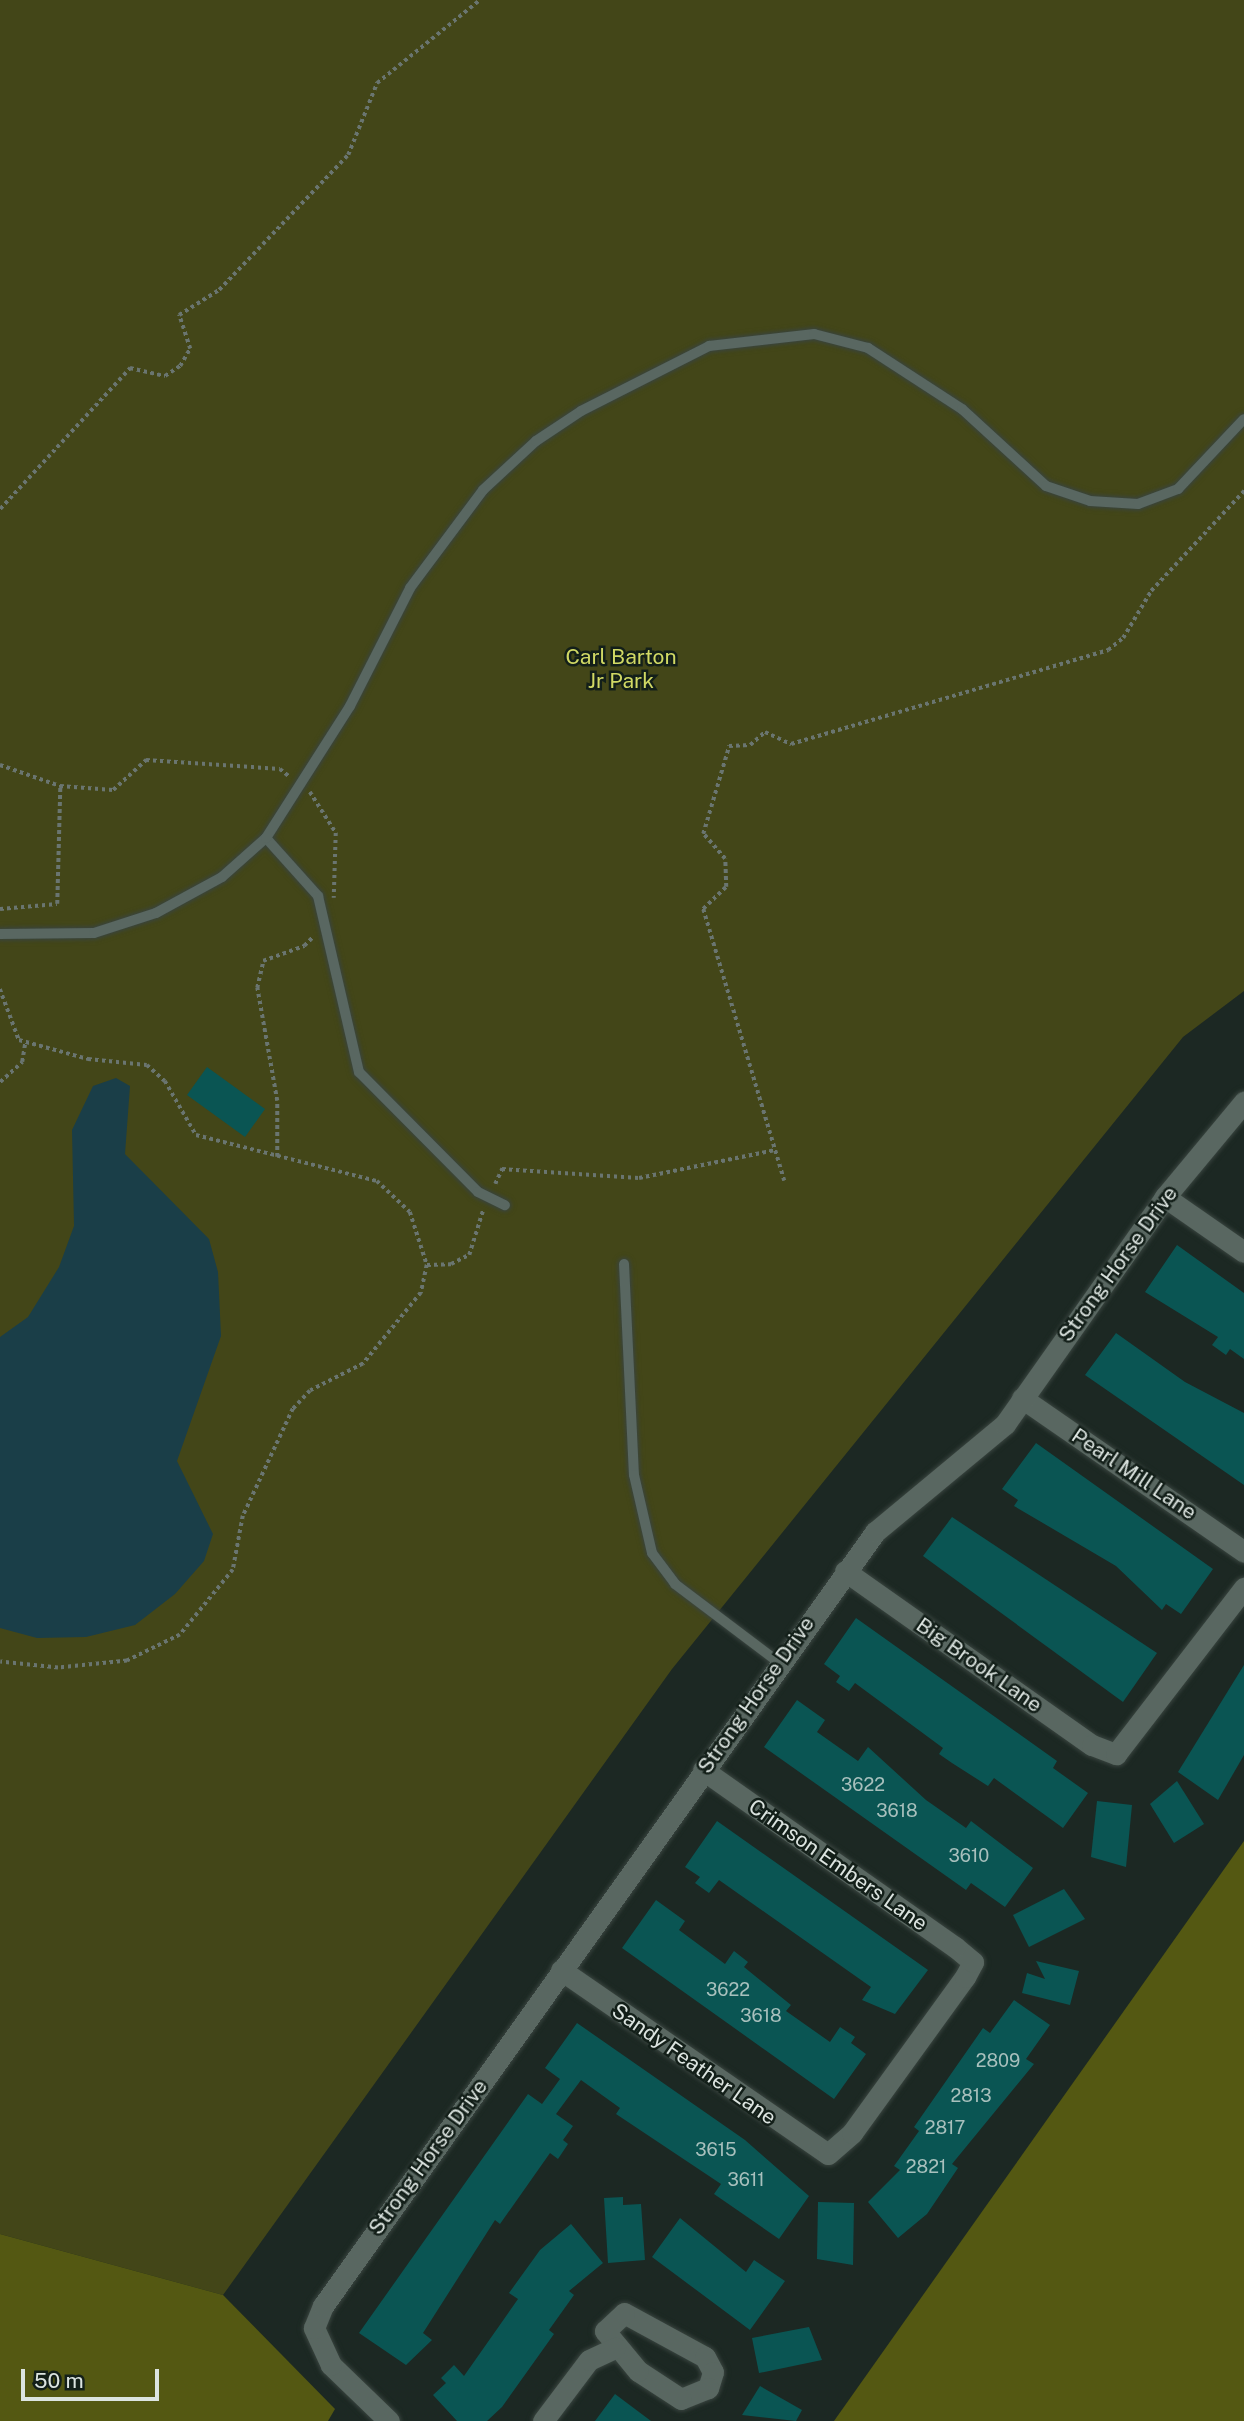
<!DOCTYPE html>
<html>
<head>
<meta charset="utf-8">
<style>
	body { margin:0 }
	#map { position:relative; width:1244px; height:2421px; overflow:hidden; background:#1c2823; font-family:"Public Sans",sans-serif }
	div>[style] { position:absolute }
	.green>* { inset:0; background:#434618 }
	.forest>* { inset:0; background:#545812 }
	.water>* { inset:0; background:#1a3e48 }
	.building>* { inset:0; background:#0a5553 }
	.path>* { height:3.5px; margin-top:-1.75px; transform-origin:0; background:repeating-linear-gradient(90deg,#6a7570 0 3.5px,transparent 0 7px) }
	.roads { filter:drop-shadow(0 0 2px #39443f) drop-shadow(0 0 2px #39443f) }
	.lane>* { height:10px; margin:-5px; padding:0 5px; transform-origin:5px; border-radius:5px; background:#596761 }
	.street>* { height:21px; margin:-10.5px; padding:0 10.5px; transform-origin:10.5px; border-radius:10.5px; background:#596761 }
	span { translate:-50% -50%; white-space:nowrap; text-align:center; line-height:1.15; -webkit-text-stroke:5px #131f19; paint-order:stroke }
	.number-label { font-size:18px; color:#a8c0bd }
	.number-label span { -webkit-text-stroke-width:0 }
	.park-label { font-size:21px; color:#d1d964 }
	.street-label { font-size:21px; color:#dce4e0 }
	.scale { position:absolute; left:21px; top:2369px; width:138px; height:32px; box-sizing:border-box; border:4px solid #dce4e0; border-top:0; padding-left:9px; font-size:21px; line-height:24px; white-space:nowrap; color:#dce4e0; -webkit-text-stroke:5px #131f19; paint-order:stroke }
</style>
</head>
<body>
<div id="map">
	<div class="green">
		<div style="clip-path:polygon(0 0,1244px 0,1244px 991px,1183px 1037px,672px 1669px,223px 2295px,0 2234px)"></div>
	</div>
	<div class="forest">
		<div style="clip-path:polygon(1244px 1841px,1244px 2421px,834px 2421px)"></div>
		<div style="clip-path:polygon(0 2234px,223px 2295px,335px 2409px,328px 2421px,0 2421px)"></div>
	</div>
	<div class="water">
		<div style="clip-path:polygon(116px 1078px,130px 1086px,125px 1154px,209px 1239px,218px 1272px,221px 1336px,177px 1461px,213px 1534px,204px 1561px,175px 1594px,135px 1625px,86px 1637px,37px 1638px,0 1628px,0 1337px,28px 1317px,59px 1267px,74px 1226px,72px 1130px,93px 1086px)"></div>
	</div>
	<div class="building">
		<div style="clip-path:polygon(207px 1067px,265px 1109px,245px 1137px,187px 1095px)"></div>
		<div style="clip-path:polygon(1177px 1245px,1244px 1293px,1244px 1359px,1230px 1349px,1226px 1355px,1212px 1345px,1218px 1337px,1145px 1292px)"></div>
		<div style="clip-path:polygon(1116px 1333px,1185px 1382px,1244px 1413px,1244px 1485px,1085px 1375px)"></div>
		<div style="clip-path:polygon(1036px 1443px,1213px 1569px,1181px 1614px,1166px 1604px,1162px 1610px,1116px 1566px,1014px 1506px,1018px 1500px,1002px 1489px)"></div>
		<div style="clip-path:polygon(952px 1517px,1157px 1653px,1123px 1702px,923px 1556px)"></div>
		<div style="clip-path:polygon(856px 1618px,1057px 1761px,1053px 1768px,1088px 1793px,1063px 1828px,994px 1778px,988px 1786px,952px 1763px,939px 1754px,943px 1748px,855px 1683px,849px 1691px,836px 1682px,840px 1676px,824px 1664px)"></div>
		<div style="clip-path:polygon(1244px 1665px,1244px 1755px,1218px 1800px,1178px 1772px)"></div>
		<div style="clip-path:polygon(797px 1700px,825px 1720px,817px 1732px,858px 1761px,868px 1747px,926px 1800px,966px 1828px,971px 1821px,1033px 1868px,1005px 1907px,971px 1883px,966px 1890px,764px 1747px)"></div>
		<div style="clip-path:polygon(1177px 1781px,1204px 1824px,1174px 1843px,1150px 1804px)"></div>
		<div style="clip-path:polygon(1097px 1801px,1132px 1805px,1126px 1867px,1091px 1857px)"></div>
		<div style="clip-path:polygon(717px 1821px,928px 1970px,895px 2014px,862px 2000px,871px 1987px,719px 1880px,709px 1893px,695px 1883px,700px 1877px,685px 1867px)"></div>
		<div style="clip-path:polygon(1064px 1889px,1085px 1919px,1029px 1947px,1013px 1915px)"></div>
		<div style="clip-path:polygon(656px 1900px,685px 1921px,679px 1930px,725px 1964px,734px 1951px,748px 1962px,744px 1967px,791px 2005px,786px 2011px,830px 2042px,840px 2027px,855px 2037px,851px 2043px,866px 2054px,834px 2099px,622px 1948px)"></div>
		<div style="clip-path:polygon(1036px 1961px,1079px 1971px,1070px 2005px,1022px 1993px,1027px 1973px,1045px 1979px)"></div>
		<div style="clip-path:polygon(1014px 2000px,1050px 2025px,1026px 2059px,1034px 2064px,952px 2164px,958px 2168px,927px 2214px,898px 2238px,868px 2202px,900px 2170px,894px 2166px,919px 2131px,914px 2127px,983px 2028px,990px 2033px)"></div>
		<div style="clip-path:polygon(577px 2023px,745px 2140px,809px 2196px,779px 2239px,714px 2194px,721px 2184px,616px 2114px,620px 2108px,581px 2080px,556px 2114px,573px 2126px,563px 2140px,568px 2144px,558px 2159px,550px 2153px,500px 2224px,495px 2220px,423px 2333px,432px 2340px,406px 2365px,359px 2333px,528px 2094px,542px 2104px,560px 2079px,545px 2068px)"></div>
		<div style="clip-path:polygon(623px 2197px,623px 2205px,641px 2204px,645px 2260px,608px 2263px,604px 2198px)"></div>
		<div style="clip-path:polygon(818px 2202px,854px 2203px,853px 2265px,817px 2259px)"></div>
		<div style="clip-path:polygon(680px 2218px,746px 2272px,754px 2260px,785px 2281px,750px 2330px,652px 2257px)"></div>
		<div style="clip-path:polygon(571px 2224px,603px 2263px,569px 2291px,574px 2295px,549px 2330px,554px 2334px,502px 2407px,487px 2421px,457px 2421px,433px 2395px,446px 2383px,441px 2378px,454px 2365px,464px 2376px,518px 2299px,509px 2293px,540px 2250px)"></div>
		<div style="clip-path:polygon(809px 2327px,822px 2360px,759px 2373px,752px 2338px)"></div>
		<div style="clip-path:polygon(760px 2386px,802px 2410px,796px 2421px,742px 2415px)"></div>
		<div style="clip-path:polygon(615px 2394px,651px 2421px,595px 2421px)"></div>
	</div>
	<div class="path">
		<div style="left:0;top:509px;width:192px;rotate:-47.3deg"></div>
		<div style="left:130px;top:368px;width:36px;rotate:13deg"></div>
		<div style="left:165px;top:376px;width:18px;rotate:-34deg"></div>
		<div style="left:180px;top:366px;width:20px;rotate:-60deg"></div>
		<div style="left:190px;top:349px;width:36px;rotate:-108deg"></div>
		<div style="left:179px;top:315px;width:47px;rotate:-32deg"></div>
		<div style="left:219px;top:290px;width:187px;rotate:-46.3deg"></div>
		<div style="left:348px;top:155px;width:78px;rotate:-68.1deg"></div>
		<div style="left:377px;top:83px;width:132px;rotate:-38.9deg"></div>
		<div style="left:0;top:765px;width:64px;rotate:19.3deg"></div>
		<div style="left:60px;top:786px;width:53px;rotate:4.3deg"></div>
		<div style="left:113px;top:790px;width:45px;rotate:-42.3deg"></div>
		<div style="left:146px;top:760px;width:134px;rotate:3.8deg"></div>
		<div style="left:280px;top:769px;width:13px;rotate:39deg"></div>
		<div style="left:310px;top:792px;width:49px;rotate:57.6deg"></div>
		<div style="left:336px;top:833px;width:65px;rotate:91.8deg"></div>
		<div style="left:0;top:909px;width:57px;rotate:-5deg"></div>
		<div style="left:57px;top:904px;width:118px;rotate:-88.5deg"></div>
		<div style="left:0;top:989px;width:54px;rotate:69.6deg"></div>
		<div style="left:19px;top:1040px;width:72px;rotate:15.4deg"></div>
		<div style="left:88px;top:1059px;width:59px;rotate:5.8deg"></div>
		<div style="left:147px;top:1065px;width:24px;rotate:42deg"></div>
		<div style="left:165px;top:1081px;width:62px;rotate:60.1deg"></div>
		<div style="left:196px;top:1135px;width:187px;rotate:14.3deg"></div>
		<div style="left:377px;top:1181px;width:45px;rotate:43.2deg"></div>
		<div style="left:410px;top:1212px;width:56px;rotate:72.2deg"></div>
		<div style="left:427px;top:1265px;width:29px;rotate:102deg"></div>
		<div style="left:421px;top:1293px;width:92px;rotate:129.2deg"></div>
		<div style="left:363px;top:1364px;width:59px;rotate:153deg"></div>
		<div style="left:310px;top:1391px;width:25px;rotate:133deg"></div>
		<div style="left:293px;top:1409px;width:118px;rotate:115deg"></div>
		<div style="left:243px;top:1516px;width:55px;rotate:100.5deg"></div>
		<div style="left:233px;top:1570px;width:84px;rotate:129.2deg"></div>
		<div style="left:180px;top:1635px;width:59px;rotate:153.9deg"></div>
		<div style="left:127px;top:1661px;width:69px;rotate:174.2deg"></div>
		<div style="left:58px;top:1668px;width:58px;rotate:-174.1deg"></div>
		<div style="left:0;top:1082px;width:30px;rotate:-42deg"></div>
		<div style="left:22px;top:1062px;width:19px;rotate:-81deg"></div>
		<div style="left:277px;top:1157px;width:56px;rotate:-90deg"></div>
		<div style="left:277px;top:1101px;width:115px;rotate:-100deg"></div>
		<div style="left:257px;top:988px;width:28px;rotate:-77deg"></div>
		<div style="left:263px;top:961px;width:44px;rotate:-20.1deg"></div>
		<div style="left:304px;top:946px;width:14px;rotate:-45deg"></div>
		<div style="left:784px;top:1181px;width:284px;rotate:-106.6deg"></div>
		<div style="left:703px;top:909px;width:32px;rotate:-44deg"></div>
		<div style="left:726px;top:887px;width:28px;rotate:-92deg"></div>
		<div style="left:725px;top:859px;width:33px;rotate:-131deg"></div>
		<div style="left:703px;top:834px;width:92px;rotate:-73.5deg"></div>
		<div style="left:729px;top:746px;width:21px;rotate:-3deg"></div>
		<div style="left:750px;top:745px;width:20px;rotate:-41deg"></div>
		<div style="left:765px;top:732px;width:29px;rotate:25deg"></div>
		<div style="left:791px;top:744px;width:331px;rotate:-16.5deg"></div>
		<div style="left:1108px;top:650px;width:19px;rotate:-39deg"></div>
		<div style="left:1123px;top:638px;width:55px;rotate:-59.2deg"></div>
		<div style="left:1151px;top:591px;width:137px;rotate:-47.1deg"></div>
		<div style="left:495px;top:1184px;width:17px;rotate:-65deg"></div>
		<div style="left:502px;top:1169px;width:137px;rotate:3.8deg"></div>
		<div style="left:639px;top:1178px;width:139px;rotate:-11.6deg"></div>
		<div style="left:427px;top:1265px;width:24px;rotate:-2deg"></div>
		<div style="left:451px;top:1264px;width:20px;rotate:-27deg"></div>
		<div style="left:469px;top:1255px;width:47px;rotate:-72.7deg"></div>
	</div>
	<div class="roads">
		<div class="lane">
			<div style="left:266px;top:838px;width:78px;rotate:48.1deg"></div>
			<div style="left:318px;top:896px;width:181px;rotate:76.9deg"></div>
			<div style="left:359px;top:1072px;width:169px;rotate:45.2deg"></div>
			<div style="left:478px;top:1192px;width:30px;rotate:26deg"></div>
			<div style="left:0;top:934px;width:94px;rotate:-0.6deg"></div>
			<div style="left:94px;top:933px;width:65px;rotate:-17.9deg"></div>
			<div style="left:156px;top:913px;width:75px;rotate:-28.6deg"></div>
			<div style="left:222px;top:877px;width:59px;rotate:-41.6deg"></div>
			<div style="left:266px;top:838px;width:156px;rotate:-57.5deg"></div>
			<div style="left:350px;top:706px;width:132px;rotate:-63deg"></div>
			<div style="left:410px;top:588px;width:122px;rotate:-53.3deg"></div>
			<div style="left:483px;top:490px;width:72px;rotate:-42.8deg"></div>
			<div style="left:536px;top:441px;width:54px;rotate:-33.7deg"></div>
			<div style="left:581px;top:411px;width:144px;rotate:-26.9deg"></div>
			<div style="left:709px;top:346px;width:106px;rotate:-6.5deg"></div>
			<div style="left:814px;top:334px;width:56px;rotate:14.5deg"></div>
			<div style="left:868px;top:348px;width:112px;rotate:33deg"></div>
			<div style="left:962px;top:409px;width:114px;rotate:42.5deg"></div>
			<div style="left:1046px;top:486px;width:46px;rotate:18.8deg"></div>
			<div style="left:1090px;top:501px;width:48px;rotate:3.6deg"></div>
			<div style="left:1138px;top:504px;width:43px;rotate:-20.6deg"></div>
			<div style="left:1178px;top:489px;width:96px;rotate:-46.7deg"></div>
			<div style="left:624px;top:1264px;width:211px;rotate:87.3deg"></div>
			<div style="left:634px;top:1475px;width:80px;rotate:77deg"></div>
			<div style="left:652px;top:1553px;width:39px;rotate:53deg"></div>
			<div style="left:675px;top:1584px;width:129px;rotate:37.1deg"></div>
		</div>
		<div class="street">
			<div style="left:1165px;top:1197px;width:96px;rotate:34.8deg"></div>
			<div style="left:1022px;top:1398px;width:270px;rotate:34.7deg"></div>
			<div style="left:845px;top:1571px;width:302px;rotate:35.2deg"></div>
			<div style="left:1092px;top:1745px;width:26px;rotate:21deg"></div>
			<div style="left:1116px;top:1754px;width:210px;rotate:-52.4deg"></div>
			<div style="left:561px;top:1970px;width:324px;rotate:34.6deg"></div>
			<div style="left:828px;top:2154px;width:32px;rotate:-41deg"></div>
			<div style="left:852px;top:2133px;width:193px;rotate:-54.1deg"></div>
			<div style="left:965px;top:1977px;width:17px;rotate:-62deg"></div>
			<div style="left:973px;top:1962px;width:23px;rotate:-140deg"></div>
			<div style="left:955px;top:1947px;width:308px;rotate:-144.9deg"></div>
			<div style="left:624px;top:2313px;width:92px;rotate:28.5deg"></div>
			<div style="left:705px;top:2357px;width:17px;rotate:62deg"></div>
			<div style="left:713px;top:2372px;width:17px;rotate:107deg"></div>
			<div style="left:708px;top:2388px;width:29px;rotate:158deg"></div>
			<div style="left:681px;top:2399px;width:51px;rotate:-146.9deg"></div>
			<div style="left:638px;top:2371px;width:52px;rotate:-129.5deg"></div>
			<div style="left:605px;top:2331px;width:26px;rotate:-43deg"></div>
			<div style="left:389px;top:2421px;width:81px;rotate:-136deg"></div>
			<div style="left:331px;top:2365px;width:41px;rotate:-114.7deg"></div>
			<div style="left:314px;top:2328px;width:24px;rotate:-68deg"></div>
			<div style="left:323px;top:2306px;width:951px;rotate:-54.5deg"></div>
			<div style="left:875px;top:1532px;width:169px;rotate:-39.7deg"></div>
			<div style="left:1005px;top:1424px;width:278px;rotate:-54.8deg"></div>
			<div style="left:1165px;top:1197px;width:124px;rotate:-50.3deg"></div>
			<div style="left:543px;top:2421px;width:76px;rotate:-53deg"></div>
			<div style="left:589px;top:2360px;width:29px;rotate:-25deg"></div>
		</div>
	</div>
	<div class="number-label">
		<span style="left:863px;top:1785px">3622</span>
		<span style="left:897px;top:1811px">3618</span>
		<span style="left:969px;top:1856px">3610</span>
		<span style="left:728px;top:1990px">3622</span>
		<span style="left:761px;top:2016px">3618</span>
		<span style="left:998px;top:2061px">2809</span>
		<span style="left:971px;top:2096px">2813</span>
		<span style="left:945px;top:2128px">2817</span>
		<span style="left:716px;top:2150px">3615</span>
		<span style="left:926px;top:2167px">2821</span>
		<span style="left:746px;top:2180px">3611</span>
	</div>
	<div class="park-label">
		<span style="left:621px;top:669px">Carl Barton<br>Jr Park</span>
	</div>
	<div class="street-label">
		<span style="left:1118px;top:1264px;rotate:-54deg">Strong Horse Drive</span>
		<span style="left:1134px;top:1474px;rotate:34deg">Pearl Mill Lane</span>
		<span style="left:979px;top:1665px;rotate:35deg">Big Brook Lane</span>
		<span style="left:756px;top:1695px;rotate:-55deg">Strong Horse Drive</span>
		<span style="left:838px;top:1865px;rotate:35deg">Crimson Embers Lane</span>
		<span style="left:694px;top:2064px;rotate:35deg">Sandy Feather Lane</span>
		<span style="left:428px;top:2157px;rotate:-54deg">Strong Horse Drive</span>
	</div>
	<div class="scale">50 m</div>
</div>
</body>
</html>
